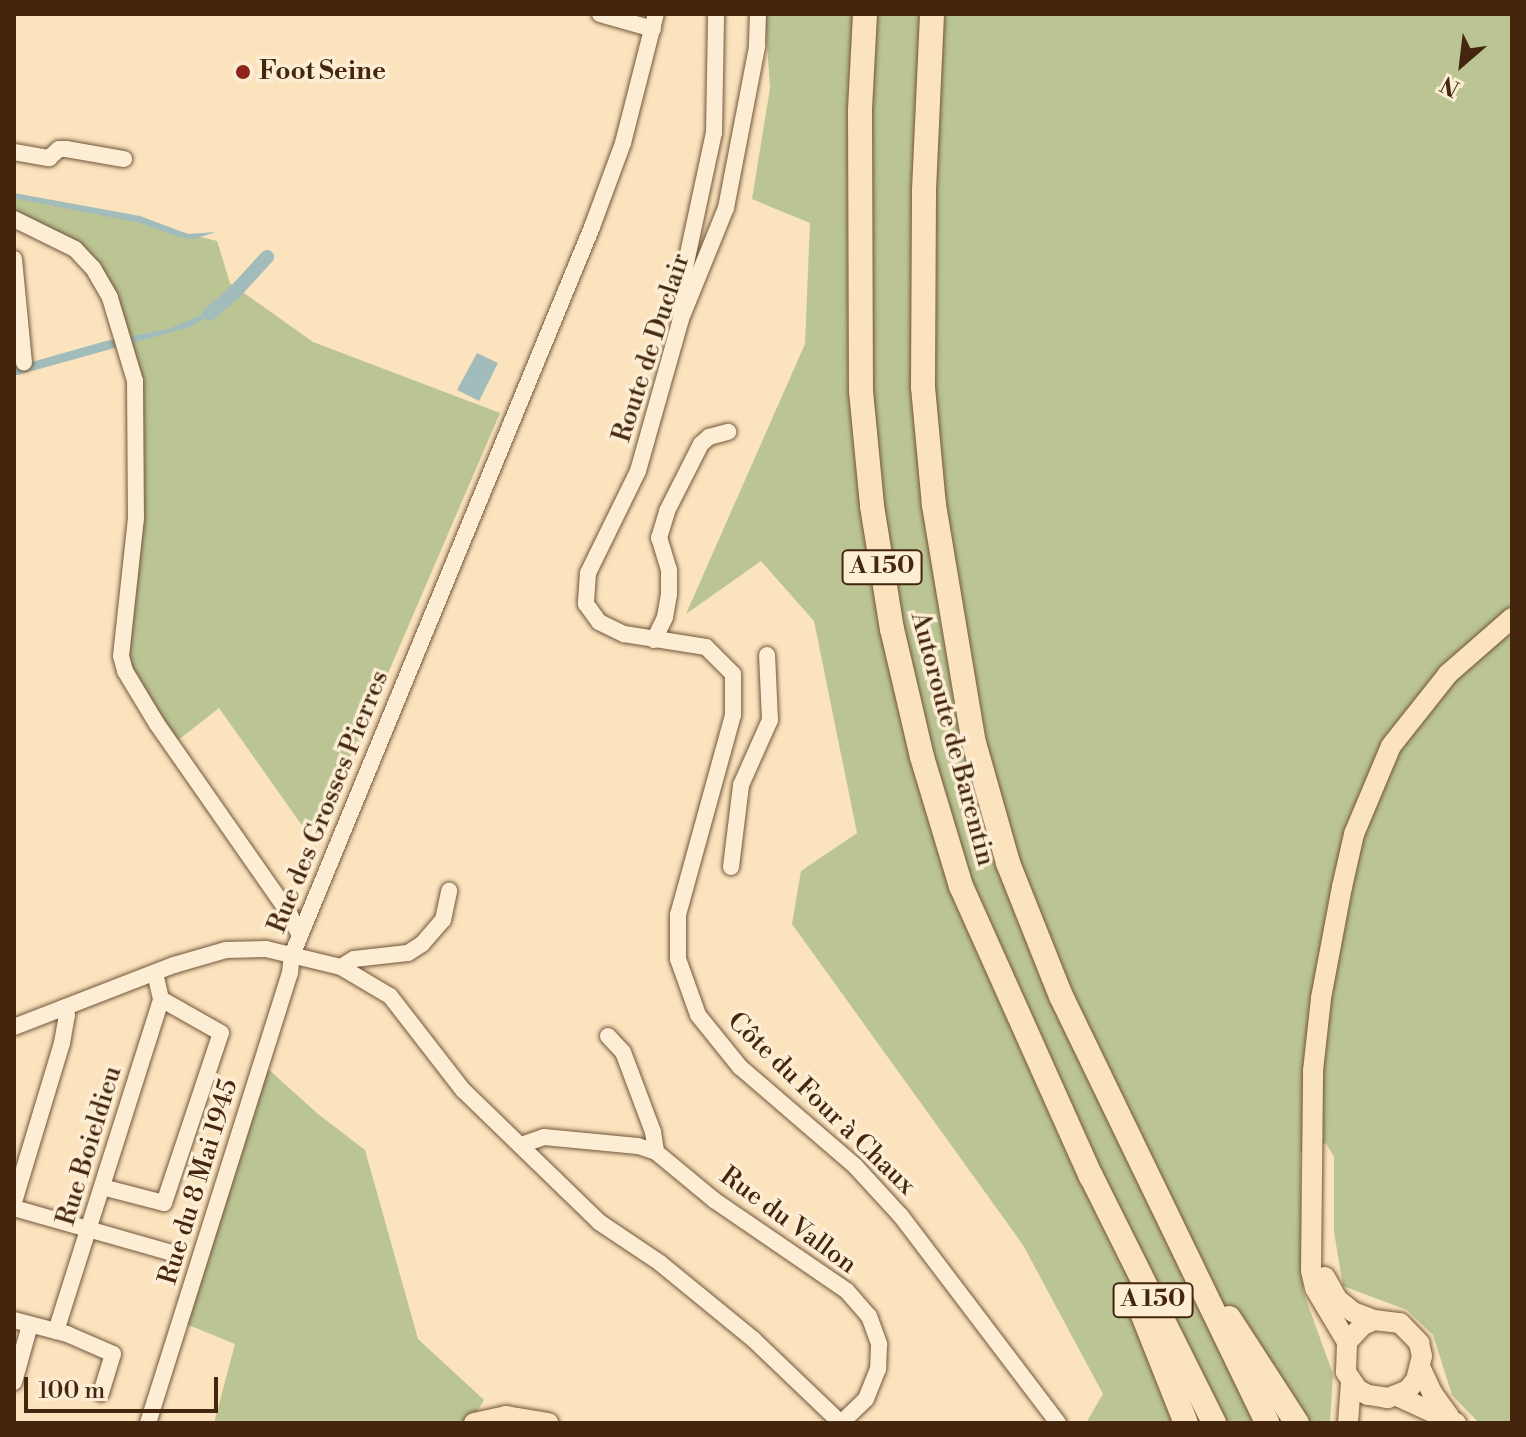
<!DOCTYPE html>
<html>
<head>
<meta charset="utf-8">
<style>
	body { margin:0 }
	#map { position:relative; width:1526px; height:1437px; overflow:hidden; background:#fbe3bd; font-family:"Libre Bodoni",serif }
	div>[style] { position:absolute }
	.green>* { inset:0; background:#bbc493 }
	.water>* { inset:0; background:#a2bcbb }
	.canal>* { height:14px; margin:-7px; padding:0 7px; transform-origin:7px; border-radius:7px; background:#a2bcbb }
	.roads { filter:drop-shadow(0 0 2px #72553a) drop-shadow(0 0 2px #72553a) }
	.minor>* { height:16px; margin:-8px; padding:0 8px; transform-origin:8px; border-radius:8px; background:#fcedd4 }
	.major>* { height:20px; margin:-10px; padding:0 10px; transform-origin:10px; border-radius:10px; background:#fbe3bd }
	.highway>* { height:24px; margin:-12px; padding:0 12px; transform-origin:12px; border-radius:12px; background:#fbe3bd }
	.dots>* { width:22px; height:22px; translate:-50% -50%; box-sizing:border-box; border:4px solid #fcedd4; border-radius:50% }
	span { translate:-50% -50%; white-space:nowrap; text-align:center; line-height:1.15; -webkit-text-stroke:7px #fcedd4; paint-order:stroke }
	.shield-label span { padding:2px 6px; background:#fcedd4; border:2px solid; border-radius:6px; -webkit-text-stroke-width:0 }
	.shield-label { font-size:24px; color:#44260e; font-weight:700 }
	.poi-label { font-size:26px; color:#44260e; font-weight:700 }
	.left { translate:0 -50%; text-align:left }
	.street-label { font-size:26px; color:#44260e }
	.frame { position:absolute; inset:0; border:16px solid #44260e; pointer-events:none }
	.north { position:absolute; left:1422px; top:24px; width:80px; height:80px; -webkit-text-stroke:6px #fcedd4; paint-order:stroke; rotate:208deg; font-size:22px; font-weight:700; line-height:32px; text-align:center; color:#44260e }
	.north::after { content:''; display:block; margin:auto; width:28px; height:36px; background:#44260e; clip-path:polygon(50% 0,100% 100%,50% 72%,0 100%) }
	.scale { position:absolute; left:24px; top:1377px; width:194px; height:36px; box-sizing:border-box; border:4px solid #44260e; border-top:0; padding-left:10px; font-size:24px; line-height:28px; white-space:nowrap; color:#44260e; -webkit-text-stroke:6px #fcedd4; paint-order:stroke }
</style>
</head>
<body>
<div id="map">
	<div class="green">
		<div style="clip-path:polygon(765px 14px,1512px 14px,1512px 1423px,1479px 1423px,1452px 1395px,1433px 1335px,1407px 1310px,1343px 1286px,1334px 1232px,1334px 1157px,1326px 1143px,1300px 1153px,1303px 1291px,1333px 1374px,1330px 1423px,1086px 1423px,1103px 1394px,1023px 1245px,792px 924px,801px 871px,857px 833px,814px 621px,761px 561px,686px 614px,805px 344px,810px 223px,752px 199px,770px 88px)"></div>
		<div style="clip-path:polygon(14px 197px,111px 214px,217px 241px,230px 283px,313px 342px,500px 413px,321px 829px,301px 824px,219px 708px,172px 745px,125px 671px,135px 381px,93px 268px,14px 219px)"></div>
		<div style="clip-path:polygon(268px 1069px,318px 1114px,365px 1150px,418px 1339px,484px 1400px,470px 1423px,214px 1423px,235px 1344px,174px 1319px)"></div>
	</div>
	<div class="water">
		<div style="clip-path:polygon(14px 193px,140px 216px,188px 234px,216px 232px,194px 239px,182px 238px,140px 223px,14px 198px)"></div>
		<div style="clip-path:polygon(223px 300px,226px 304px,216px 312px,190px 327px,14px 376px,14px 367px,106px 341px,168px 329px,206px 313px)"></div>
		<div style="clip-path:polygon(477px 353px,498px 363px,479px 401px,457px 390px)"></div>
	</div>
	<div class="canal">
		<div style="left:209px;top:314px;width:33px;rotate:-40deg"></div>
		<div style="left:234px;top:293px;width:49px;rotate:-47.5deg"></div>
	</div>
	<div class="roads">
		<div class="minor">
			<div style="left:600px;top:14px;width:55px;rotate:15.8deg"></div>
			<div style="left:758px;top:14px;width:33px;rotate:92deg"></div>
			<div style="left:757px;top:47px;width:164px;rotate:100.9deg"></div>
			<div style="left:726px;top:208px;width:120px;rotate:112.1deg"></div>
			<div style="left:681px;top:319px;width:158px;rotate:105.8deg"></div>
			<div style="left:638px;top:471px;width:114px;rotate:116.1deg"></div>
			<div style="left:588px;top:573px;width:31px;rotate:94deg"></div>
			<div style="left:586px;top:604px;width:22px;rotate:54deg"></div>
			<div style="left:599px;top:622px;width:28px;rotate:26deg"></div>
			<div style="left:624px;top:634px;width:83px;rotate:9deg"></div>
			<div style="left:706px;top:647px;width:38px;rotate:45deg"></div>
			<div style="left:733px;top:674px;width:41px;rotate:90deg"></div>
			<div style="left:733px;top:715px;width:207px;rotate:105.4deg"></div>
			<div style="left:678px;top:915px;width:44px;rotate:90deg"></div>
			<div style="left:678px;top:959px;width:59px;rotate:70.3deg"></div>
			<div style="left:698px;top:1015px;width:67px;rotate:51.1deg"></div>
			<div style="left:740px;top:1067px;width:152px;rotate:40.7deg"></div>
			<div style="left:855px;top:1166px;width:68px;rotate:47.4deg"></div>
			<div style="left:901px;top:1216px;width:260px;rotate:52.8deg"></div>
			<div style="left:14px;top:152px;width:36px;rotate:10deg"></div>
			<div style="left:49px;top:158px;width:13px;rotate:-42deg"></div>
			<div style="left:59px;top:149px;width:7px"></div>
			<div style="left:66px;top:149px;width:59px;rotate:9.8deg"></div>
			<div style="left:14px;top:219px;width:68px;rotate:26.2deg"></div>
			<div style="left:75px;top:249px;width:26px;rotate:47deg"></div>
			<div style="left:93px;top:268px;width:34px;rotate:60deg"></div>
			<div style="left:110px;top:298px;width:87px;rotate:73.2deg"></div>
			<div style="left:135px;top:381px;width:137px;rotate:89.6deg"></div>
			<div style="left:136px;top:518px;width:139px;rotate:96.2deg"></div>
			<div style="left:121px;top:656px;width:16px;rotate:75deg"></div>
			<div style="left:125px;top:671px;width:62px;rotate:58.9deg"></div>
			<div style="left:157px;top:724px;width:231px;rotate:55.1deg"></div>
			<div style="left:289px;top:913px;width:25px;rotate:64deg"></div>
			<div style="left:14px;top:259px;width:104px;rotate:84.5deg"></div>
			<div style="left:681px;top:313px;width:22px;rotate:-93deg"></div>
			<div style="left:680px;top:291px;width:162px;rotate:-77.9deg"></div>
			<div style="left:714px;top:133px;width:119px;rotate:-89deg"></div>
			<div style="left:654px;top:640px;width:25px;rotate:-64deg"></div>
			<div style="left:665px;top:617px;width:23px;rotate:-80deg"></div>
			<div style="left:669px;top:594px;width:24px;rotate:-90deg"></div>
			<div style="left:669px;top:570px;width:34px;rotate:-107deg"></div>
			<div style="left:659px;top:538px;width:28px;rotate:-73deg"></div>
			<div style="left:667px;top:511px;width:75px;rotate:-63.1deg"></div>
			<div style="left:701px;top:444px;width:11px;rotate:-41deg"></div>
			<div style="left:709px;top:437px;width:20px;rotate:-15deg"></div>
			<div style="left:731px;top:867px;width:83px;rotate:-83deg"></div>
			<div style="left:741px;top:785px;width:71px;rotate:-66deg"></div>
			<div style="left:770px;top:720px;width:65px;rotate:-92.6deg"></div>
			<div style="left:341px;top:967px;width:15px;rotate:-32deg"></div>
			<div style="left:354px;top:959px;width:54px;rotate:-6.3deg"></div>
			<div style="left:408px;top:953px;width:17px;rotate:-33deg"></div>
			<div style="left:422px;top:944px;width:32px;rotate:-49deg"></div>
			<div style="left:443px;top:920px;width:30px;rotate:-78deg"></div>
			<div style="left:14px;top:1027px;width:172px;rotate:-21.2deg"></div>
			<div style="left:174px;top:965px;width:54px;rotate:-16.1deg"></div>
			<div style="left:226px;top:950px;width:40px;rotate:-1.4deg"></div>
			<div style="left:266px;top:949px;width:77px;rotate:13.5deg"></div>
			<div style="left:341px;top:967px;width:57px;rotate:30.6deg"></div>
			<div style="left:390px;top:996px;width:119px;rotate:52.2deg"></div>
			<div style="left:463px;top:1090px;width:190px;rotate:44.1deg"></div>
			<div style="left:599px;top:1222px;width:73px;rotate:33.9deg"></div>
			<div style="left:660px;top:1263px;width:122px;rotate:39.3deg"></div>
			<div style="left:754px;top:1340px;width:120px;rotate:43.7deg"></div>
			<div style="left:608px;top:1036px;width:22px;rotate:47deg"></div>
			<div style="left:623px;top:1052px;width:85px;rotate:69.4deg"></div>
			<div style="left:653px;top:1132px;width:20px;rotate:81deg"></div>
			<div style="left:521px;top:1145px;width:24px;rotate:-19deg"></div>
			<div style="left:544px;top:1137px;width:94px;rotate:5.5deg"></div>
			<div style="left:638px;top:1146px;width:19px;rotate:18deg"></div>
			<div style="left:656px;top:1152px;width:75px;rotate:39.6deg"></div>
			<div style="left:714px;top:1200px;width:161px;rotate:34.4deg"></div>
			<div style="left:847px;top:1291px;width:33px;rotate:49deg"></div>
			<div style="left:869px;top:1316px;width:30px;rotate:70deg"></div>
			<div style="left:879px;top:1344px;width:25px;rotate:92deg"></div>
			<div style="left:878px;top:1369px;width:32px;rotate:112deg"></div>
			<div style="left:866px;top:1399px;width:35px;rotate:136deg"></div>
			<div style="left:102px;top:1187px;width:64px;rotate:14.5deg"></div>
			<div style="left:164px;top:1203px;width:179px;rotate:-71.5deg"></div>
			<div style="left:221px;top:1033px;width:69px;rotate:-150.5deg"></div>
			<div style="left:14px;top:1202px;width:166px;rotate:-73.2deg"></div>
			<div style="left:62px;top:1043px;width:28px;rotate:-80deg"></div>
			<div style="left:67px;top:1015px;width:8px;rotate:-113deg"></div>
			<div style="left:14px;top:1208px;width:164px;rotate:15.9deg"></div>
			<div style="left:14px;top:1320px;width:55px;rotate:14.8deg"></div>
			<div style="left:67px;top:1334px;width:50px;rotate:23.5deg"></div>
			<div style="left:113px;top:1354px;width:41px;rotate:107.1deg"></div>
			<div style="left:56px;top:1331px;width:348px;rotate:-72.4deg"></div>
			<div style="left:161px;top:999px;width:26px;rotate:-103deg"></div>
			<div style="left:14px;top:1382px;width:59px;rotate:-74.3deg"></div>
			<div style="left:148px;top:1423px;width:472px;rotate:-72.5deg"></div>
			<div style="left:290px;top:973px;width:18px;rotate:-84deg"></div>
			<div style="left:292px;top:955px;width:787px;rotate:-67.6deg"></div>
			<div style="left:592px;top:227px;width:90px;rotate:-69.7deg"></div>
			<div style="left:623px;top:143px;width:133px;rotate:-75.7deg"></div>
		</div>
		<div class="major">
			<div style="left:1325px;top:1277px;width:25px;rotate:61deg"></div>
			<div style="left:1337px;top:1299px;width:21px;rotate:39deg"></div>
			<div style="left:1353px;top:1312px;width:22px;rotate:21deg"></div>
			<div style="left:1347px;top:1342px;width:23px;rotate:-47deg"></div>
			<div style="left:1363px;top:1325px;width:12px;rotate:-24deg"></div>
			<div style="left:1374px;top:1320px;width:26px;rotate:7deg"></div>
			<div style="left:1400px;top:1323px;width:28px;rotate:46deg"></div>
			<div style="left:1419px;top:1343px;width:13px;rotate:77deg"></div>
			<div style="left:1422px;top:1356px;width:25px;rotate:104deg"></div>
			<div style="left:1416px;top:1380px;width:13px;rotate:129deg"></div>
			<div style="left:1408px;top:1390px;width:22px;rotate:158deg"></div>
			<div style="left:1388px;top:1398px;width:20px;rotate:-171deg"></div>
			<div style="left:1368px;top:1395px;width:11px;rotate:-153deg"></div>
			<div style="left:1358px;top:1390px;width:22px;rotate:-124deg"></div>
			<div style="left:1346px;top:1372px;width:30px;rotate:-88deg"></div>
			<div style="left:1347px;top:1342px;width:63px;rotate:-120.7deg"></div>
			<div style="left:1315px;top:1288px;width:18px;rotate:-103deg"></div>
			<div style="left:1311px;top:1270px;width:199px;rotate:-89.4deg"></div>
			<div style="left:1313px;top:1071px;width:73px;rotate:-83.7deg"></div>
			<div style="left:1321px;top:998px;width:113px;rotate:-79.3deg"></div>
			<div style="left:1342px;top:887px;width:54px;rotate:-77.2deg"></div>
			<div style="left:1354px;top:834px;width:95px;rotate:-67.2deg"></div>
			<div style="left:1391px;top:746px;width:92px;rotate:-51.6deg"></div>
			<div style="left:1448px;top:674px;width:85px;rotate:-41.2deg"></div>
			<div style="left:1421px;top:1369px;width:26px;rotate:65deg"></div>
			<div style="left:1432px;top:1393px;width:29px;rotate:54deg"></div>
			<div style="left:1397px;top:1396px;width:65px;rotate:24.6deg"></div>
			<div style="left:474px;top:1423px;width:33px;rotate:-12deg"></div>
			<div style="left:506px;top:1416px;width:43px;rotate:9.5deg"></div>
			<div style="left:1348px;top:1423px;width:41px;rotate:-85.8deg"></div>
		</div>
		<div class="highway">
			<div style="left:865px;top:14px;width:97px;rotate:93deg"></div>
			<div style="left:860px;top:111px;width:280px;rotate:89.8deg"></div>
			<div style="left:861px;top:391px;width:116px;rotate:84.5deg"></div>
			<div style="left:872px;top:506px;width:125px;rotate:80.8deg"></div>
			<div style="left:892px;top:629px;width:131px;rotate:76.8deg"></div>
			<div style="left:922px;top:757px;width:135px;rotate:73.2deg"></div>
			<div style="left:961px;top:886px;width:318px;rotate:65.9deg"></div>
			<div style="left:1091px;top:1176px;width:276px;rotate:63.5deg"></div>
			<div style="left:932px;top:14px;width:179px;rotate:92.6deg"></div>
			<div style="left:924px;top:193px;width:194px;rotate:90.3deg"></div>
			<div style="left:923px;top:387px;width:119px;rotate:84.7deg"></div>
			<div style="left:934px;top:505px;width:237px;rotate:80.5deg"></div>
			<div style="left:973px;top:739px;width:129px;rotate:74.2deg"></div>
			<div style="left:1008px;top:863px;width:143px;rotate:68.3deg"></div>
			<div style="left:1061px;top:996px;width:474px;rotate:64.2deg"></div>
			<div style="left:1135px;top:1295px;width:138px;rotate:68.3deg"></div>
			<div style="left:1229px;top:1318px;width:125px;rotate:57.1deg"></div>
		</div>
	</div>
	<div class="dots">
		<div style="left:243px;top:72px;background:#8f2418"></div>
	</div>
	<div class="shield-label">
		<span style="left:882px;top:567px">A 150</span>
		<span style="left:1153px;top:1300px">A 150</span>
	</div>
	<div class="poi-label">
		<span class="left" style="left:259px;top:72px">Foot Seine</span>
	</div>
	<div class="street-label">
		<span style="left:652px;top:348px;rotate:-72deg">Route de Duclair</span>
		<span style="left:952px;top:739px;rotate:75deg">Autoroute de Barentin</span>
		<span style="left:329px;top:802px;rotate:-68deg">Rue des Grosses Pierres</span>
		<span style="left:821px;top:1104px;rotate:44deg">Côte du Four à Chaux</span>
		<span style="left:90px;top:1146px;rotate:-73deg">Rue Boieldieu</span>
		<span style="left:199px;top:1182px;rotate:-73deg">Rue du 8 Mai 1945</span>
		<span style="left:788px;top:1221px;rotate:36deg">Rue du Vallon</span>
	</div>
	<div class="frame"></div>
	<div class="north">N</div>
	<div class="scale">100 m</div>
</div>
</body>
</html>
